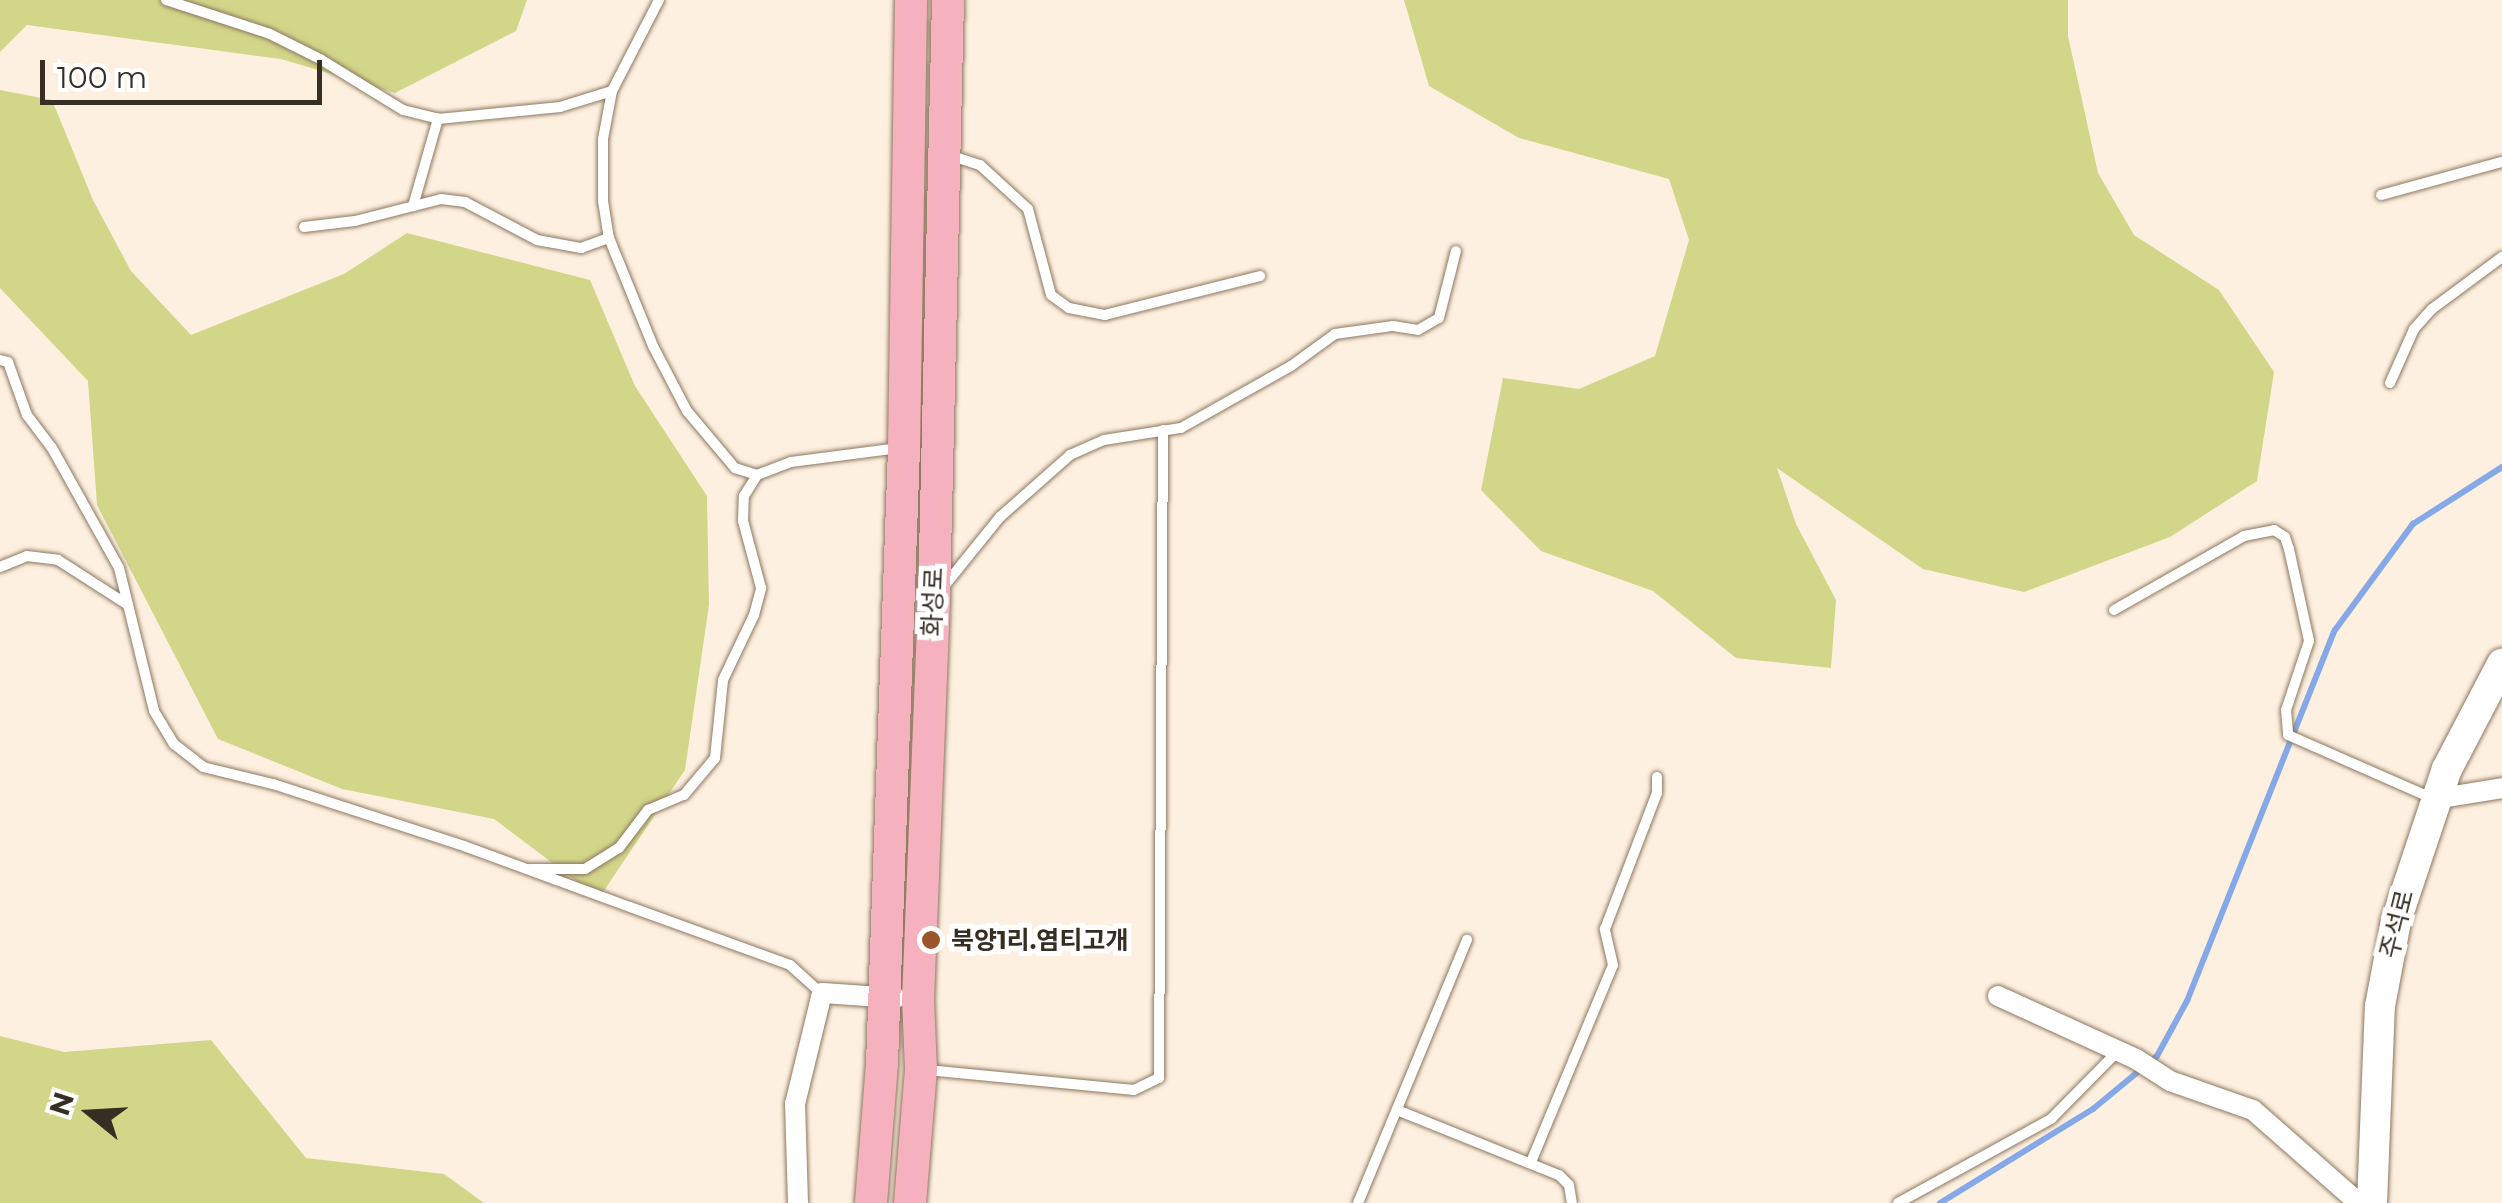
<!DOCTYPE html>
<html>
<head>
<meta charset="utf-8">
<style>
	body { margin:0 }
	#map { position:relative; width:2502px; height:1203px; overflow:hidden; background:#fef0e0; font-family:Montserrat,"Noto Sans KR",sans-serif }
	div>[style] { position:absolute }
	.green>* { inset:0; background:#d2d689 }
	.stream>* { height:6px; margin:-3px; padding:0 3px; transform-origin:3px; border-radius:3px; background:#85a9e8 }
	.roads { filter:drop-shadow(0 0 2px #8c775f) drop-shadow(0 0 2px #8c775f) }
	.lane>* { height:10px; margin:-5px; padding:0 5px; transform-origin:5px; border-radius:5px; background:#fff }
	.street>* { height:20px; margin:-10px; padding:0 10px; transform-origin:10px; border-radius:10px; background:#fff }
	.secondary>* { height:30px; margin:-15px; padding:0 15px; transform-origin:15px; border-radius:15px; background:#fff }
	.primary>* { height:32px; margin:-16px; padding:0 16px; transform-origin:16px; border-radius:16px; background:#f6b1bf }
	.dots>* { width:28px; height:28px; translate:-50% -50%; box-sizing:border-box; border:5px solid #fff; border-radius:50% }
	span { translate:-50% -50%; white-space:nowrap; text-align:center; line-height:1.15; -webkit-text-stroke:10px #fff; paint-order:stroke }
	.street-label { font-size:25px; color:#362d23 }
	.poi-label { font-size:25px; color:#362d23; font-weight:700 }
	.left { translate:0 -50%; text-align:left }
	.north { position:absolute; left:40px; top:1063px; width:100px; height:100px; -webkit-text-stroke:8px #fff; paint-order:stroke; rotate:288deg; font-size:28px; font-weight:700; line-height:40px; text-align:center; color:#362d23 }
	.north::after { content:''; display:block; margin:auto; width:35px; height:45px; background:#362d23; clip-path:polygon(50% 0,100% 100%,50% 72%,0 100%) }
	.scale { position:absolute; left:40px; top:60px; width:282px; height:45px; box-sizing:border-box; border:5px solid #362d23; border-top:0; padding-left:12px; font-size:30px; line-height:35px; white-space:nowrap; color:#362d23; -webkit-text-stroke:8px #fff; paint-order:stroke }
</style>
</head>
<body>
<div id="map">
	<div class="green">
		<div style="clip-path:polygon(0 0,527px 0,516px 31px,395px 93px,281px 59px,27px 25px,0 52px)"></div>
		<div style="clip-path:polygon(1404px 0,2068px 0,2068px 36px,2098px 173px,2134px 235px,2219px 290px,2274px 372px,2257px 481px,2170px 537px,2024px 592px,1923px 569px,1777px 468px,1796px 524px,1836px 600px,1831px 668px,1736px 658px,1653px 591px,1541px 551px,1481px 490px,1503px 378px,1579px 389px,1655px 356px,1689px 240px,1669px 179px,1519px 138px,1429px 86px)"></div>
		<div style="clip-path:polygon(0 90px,52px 100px,93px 200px,131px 271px,191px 335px,344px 274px,407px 233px,590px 280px,635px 386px,707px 496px,709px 605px,685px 770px,599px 898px,494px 819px,342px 789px,218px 739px,97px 505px,88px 381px,0 288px)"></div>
		<div style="clip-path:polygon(0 1036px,64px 1052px,211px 1040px,306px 1158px,444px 1174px,484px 1203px,0 1203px)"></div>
	</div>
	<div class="stream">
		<div style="left:1940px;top:1203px;width:180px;rotate:-31.6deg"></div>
		<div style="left:2093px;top:1109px;width:83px;rotate:-39.6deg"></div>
		<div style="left:2157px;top:1056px;width:63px;rotate:-61.4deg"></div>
		<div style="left:2187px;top:1001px;width:399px;rotate:-68.3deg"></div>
		<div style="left:2335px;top:630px;width:132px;rotate:-53.7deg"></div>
		<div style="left:2413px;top:524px;width:106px;rotate:-32.6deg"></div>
	</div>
	<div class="roads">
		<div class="lane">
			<div style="left:166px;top:0;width:109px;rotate:18.1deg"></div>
			<div style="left:270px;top:34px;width:56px;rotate:26.6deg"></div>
			<div style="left:320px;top:59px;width:97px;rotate:31.6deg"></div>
			<div style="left:403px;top:110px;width:36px;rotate:14deg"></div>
			<div style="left:438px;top:119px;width:123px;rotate:-5.6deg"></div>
			<div style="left:560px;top:107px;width:54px;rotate:-17.1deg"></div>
			<div style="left:659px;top:0;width:102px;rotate:117.3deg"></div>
			<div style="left:612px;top:91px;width:49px;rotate:100.6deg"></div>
			<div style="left:603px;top:139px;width:62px;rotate:90deg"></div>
			<div style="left:603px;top:201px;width:37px;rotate:81deg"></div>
			<div style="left:609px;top:238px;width:117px;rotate:67.8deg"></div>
			<div style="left:653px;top:346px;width:73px;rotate:62.4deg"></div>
			<div style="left:687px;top:411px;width:75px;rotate:49.9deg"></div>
			<div style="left:735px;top:468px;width:23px;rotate:18deg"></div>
			<div style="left:949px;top:155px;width:33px;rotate:18deg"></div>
			<div style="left:980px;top:165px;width:65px;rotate:42.5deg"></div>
			<div style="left:1028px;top:209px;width:89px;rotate:75deg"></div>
			<div style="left:1051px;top:295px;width:22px;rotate:36deg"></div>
			<div style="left:1069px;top:308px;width:37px;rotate:11deg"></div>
			<div style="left:1105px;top:315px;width:160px;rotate:-14.1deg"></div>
			<div style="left:2381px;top:195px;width:125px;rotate:-15.3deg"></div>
			<div style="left:413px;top:206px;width:91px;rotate:-74deg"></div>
			<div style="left:304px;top:227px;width:51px;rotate:-6.7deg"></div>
			<div style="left:355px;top:221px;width:89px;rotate:-14.3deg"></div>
			<div style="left:441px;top:199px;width:24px;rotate:7deg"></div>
			<div style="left:465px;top:202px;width:81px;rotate:27.8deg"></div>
			<div style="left:537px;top:240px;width:45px;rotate:10.3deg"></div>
			<div style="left:581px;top:248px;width:30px;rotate:-20deg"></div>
			<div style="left:0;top:360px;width:8px;rotate:14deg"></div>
			<div style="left:8px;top:362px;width:56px;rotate:70.3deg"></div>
			<div style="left:27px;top:415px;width:41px;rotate:52.9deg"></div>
			<div style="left:52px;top:448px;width:137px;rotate:60.8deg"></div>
			<div style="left:119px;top:568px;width:147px;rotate:76.2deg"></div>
			<div style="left:154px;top:711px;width:39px;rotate:59deg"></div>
			<div style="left:174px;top:744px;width:37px;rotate:38deg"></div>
			<div style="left:203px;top:767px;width:72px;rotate:13.7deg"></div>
			<div style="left:273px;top:784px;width:201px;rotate:18deg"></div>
			<div style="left:464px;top:846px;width:177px;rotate:20.2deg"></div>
			<div style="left:630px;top:907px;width:170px;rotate:19.9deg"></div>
			<div style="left:790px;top:965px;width:42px;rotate:42.1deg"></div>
			<div style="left:2390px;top:383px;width:59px;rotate:-66deg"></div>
			<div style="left:2414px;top:329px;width:27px;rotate:-48deg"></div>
			<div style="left:2432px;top:309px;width:87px;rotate:-36.6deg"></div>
			<div style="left:0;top:567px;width:29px;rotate:-22deg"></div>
			<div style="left:27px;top:556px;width:31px;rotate:7deg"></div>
			<div style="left:58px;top:560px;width:83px;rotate:32.7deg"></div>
			<div style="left:941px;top:590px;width:94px;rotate:-51.1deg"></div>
			<div style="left:1000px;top:517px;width:94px;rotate:-41.5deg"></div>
			<div style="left:1070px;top:455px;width:37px;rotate:-24deg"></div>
			<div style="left:1104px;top:440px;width:78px;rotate:-8.9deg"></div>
			<div style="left:1181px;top:428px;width:126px;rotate:-29.4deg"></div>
			<div style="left:1291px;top:366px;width:54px;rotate:-36deg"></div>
			<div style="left:1335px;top:334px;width:59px;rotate:-7.9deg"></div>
			<div style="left:1393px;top:326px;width:25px;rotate:9deg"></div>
			<div style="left:1418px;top:330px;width:24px;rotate:-30deg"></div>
			<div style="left:1439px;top:318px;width:69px;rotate:-75.8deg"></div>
			<div style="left:2114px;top:610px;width:150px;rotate:-29.6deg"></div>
			<div style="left:2244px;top:536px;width:31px;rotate:-11deg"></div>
			<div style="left:2274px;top:530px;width:13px;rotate:32deg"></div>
			<div style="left:2285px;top:537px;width:13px;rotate:72deg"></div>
			<div style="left:2289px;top:549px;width:94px;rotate:77.7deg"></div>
			<div style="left:2309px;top:641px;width:73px;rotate:108.4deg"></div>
			<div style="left:2286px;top:710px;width:25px;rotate:85deg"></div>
			<div style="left:2288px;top:735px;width:159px;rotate:23.7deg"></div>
			<div style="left:530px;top:869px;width:55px"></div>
			<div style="left:585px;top:869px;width:40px;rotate:-32deg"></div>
			<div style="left:619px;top:848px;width:48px;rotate:-52.7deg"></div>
			<div style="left:648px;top:810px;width:39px;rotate:-23deg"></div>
			<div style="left:684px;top:795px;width:48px;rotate:-50deg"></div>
			<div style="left:715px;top:758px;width:78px;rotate:-84.1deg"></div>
			<div style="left:723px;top:680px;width:72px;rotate:-64.5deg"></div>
			<div style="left:754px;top:615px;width:28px;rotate:-75deg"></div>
			<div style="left:761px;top:588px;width:69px;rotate:-105deg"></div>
			<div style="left:743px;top:521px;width:25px;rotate:-88deg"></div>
			<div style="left:744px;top:496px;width:25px;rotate:-58deg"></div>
			<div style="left:757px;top:475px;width:36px;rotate:-21deg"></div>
			<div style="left:791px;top:462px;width:109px;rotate:-7.4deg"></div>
			<div style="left:927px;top:1070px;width:208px;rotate:5.5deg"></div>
			<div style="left:1134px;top:1090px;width:28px;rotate:-26deg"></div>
			<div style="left:1159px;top:1078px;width:648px;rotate:-89.65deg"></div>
			<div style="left:1397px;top:1110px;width:175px;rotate:21.9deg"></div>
			<div style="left:1559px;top:1175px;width:14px;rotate:45deg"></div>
			<div style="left:1569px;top:1185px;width:18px;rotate:81deg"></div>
			<div style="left:1531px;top:1162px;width:213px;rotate:-67.4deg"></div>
			<div style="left:1613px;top:965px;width:37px;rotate:-103deg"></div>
			<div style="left:1605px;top:929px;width:146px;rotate:-69.1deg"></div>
			<div style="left:1657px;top:793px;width:16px;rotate:-90deg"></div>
			<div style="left:1358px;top:1203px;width:285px;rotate:-67.5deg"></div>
			<div style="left:1898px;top:1203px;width:175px;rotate:-28.8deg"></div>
			<div style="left:2051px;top:1119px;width:94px;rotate:-45.4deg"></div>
		</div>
		<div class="street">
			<div style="left:2435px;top:799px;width:68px;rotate:-9.3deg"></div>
			<div style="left:1998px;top:996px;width:152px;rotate:24.5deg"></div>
			<div style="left:2136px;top:1059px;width:40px;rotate:32.9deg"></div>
			<div style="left:2170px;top:1081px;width:88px;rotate:19.3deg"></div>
			<div style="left:2253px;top:1110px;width:141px;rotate:41.3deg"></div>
			<div style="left:798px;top:1203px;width:99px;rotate:-91.7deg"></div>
			<div style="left:795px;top:1104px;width:114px;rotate:-76.3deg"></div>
			<div style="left:822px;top:993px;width:74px;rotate:3.9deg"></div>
		</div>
		<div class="secondary">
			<div style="left:2372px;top:1203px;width:197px;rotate:-87.7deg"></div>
			<div style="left:2380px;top:1006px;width:86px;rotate:-79.3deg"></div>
			<div style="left:2396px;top:921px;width:160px;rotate:-71.5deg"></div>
			<div style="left:2447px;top:769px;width:119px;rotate:-62.4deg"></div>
		</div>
		<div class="primary">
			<div style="left:871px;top:1203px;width:140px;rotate:-85.5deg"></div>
			<div style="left:882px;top:1063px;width:615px;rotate:-87.95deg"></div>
			<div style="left:904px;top:448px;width:448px;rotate:-89.1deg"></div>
			<div style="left:910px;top:1203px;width:134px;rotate:-85.3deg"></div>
			<div style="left:921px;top:1069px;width:69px;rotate:-92.5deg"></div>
			<div style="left:918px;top:1000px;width:402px;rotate:-87.7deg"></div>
			<div style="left:934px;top:598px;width:598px;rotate:-88.66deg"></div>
		</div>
	</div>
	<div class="dots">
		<div style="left:931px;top:940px;background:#9a5529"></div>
	</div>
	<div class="street-label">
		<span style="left:933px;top:602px;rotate:-88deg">화성로</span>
		<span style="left:2397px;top:924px;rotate:-76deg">주석로</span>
	</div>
	<div class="poi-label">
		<span class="left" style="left:951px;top:940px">북양1리.염티고개</span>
	</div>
	<div class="north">N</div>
	<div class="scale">100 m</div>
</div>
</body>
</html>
